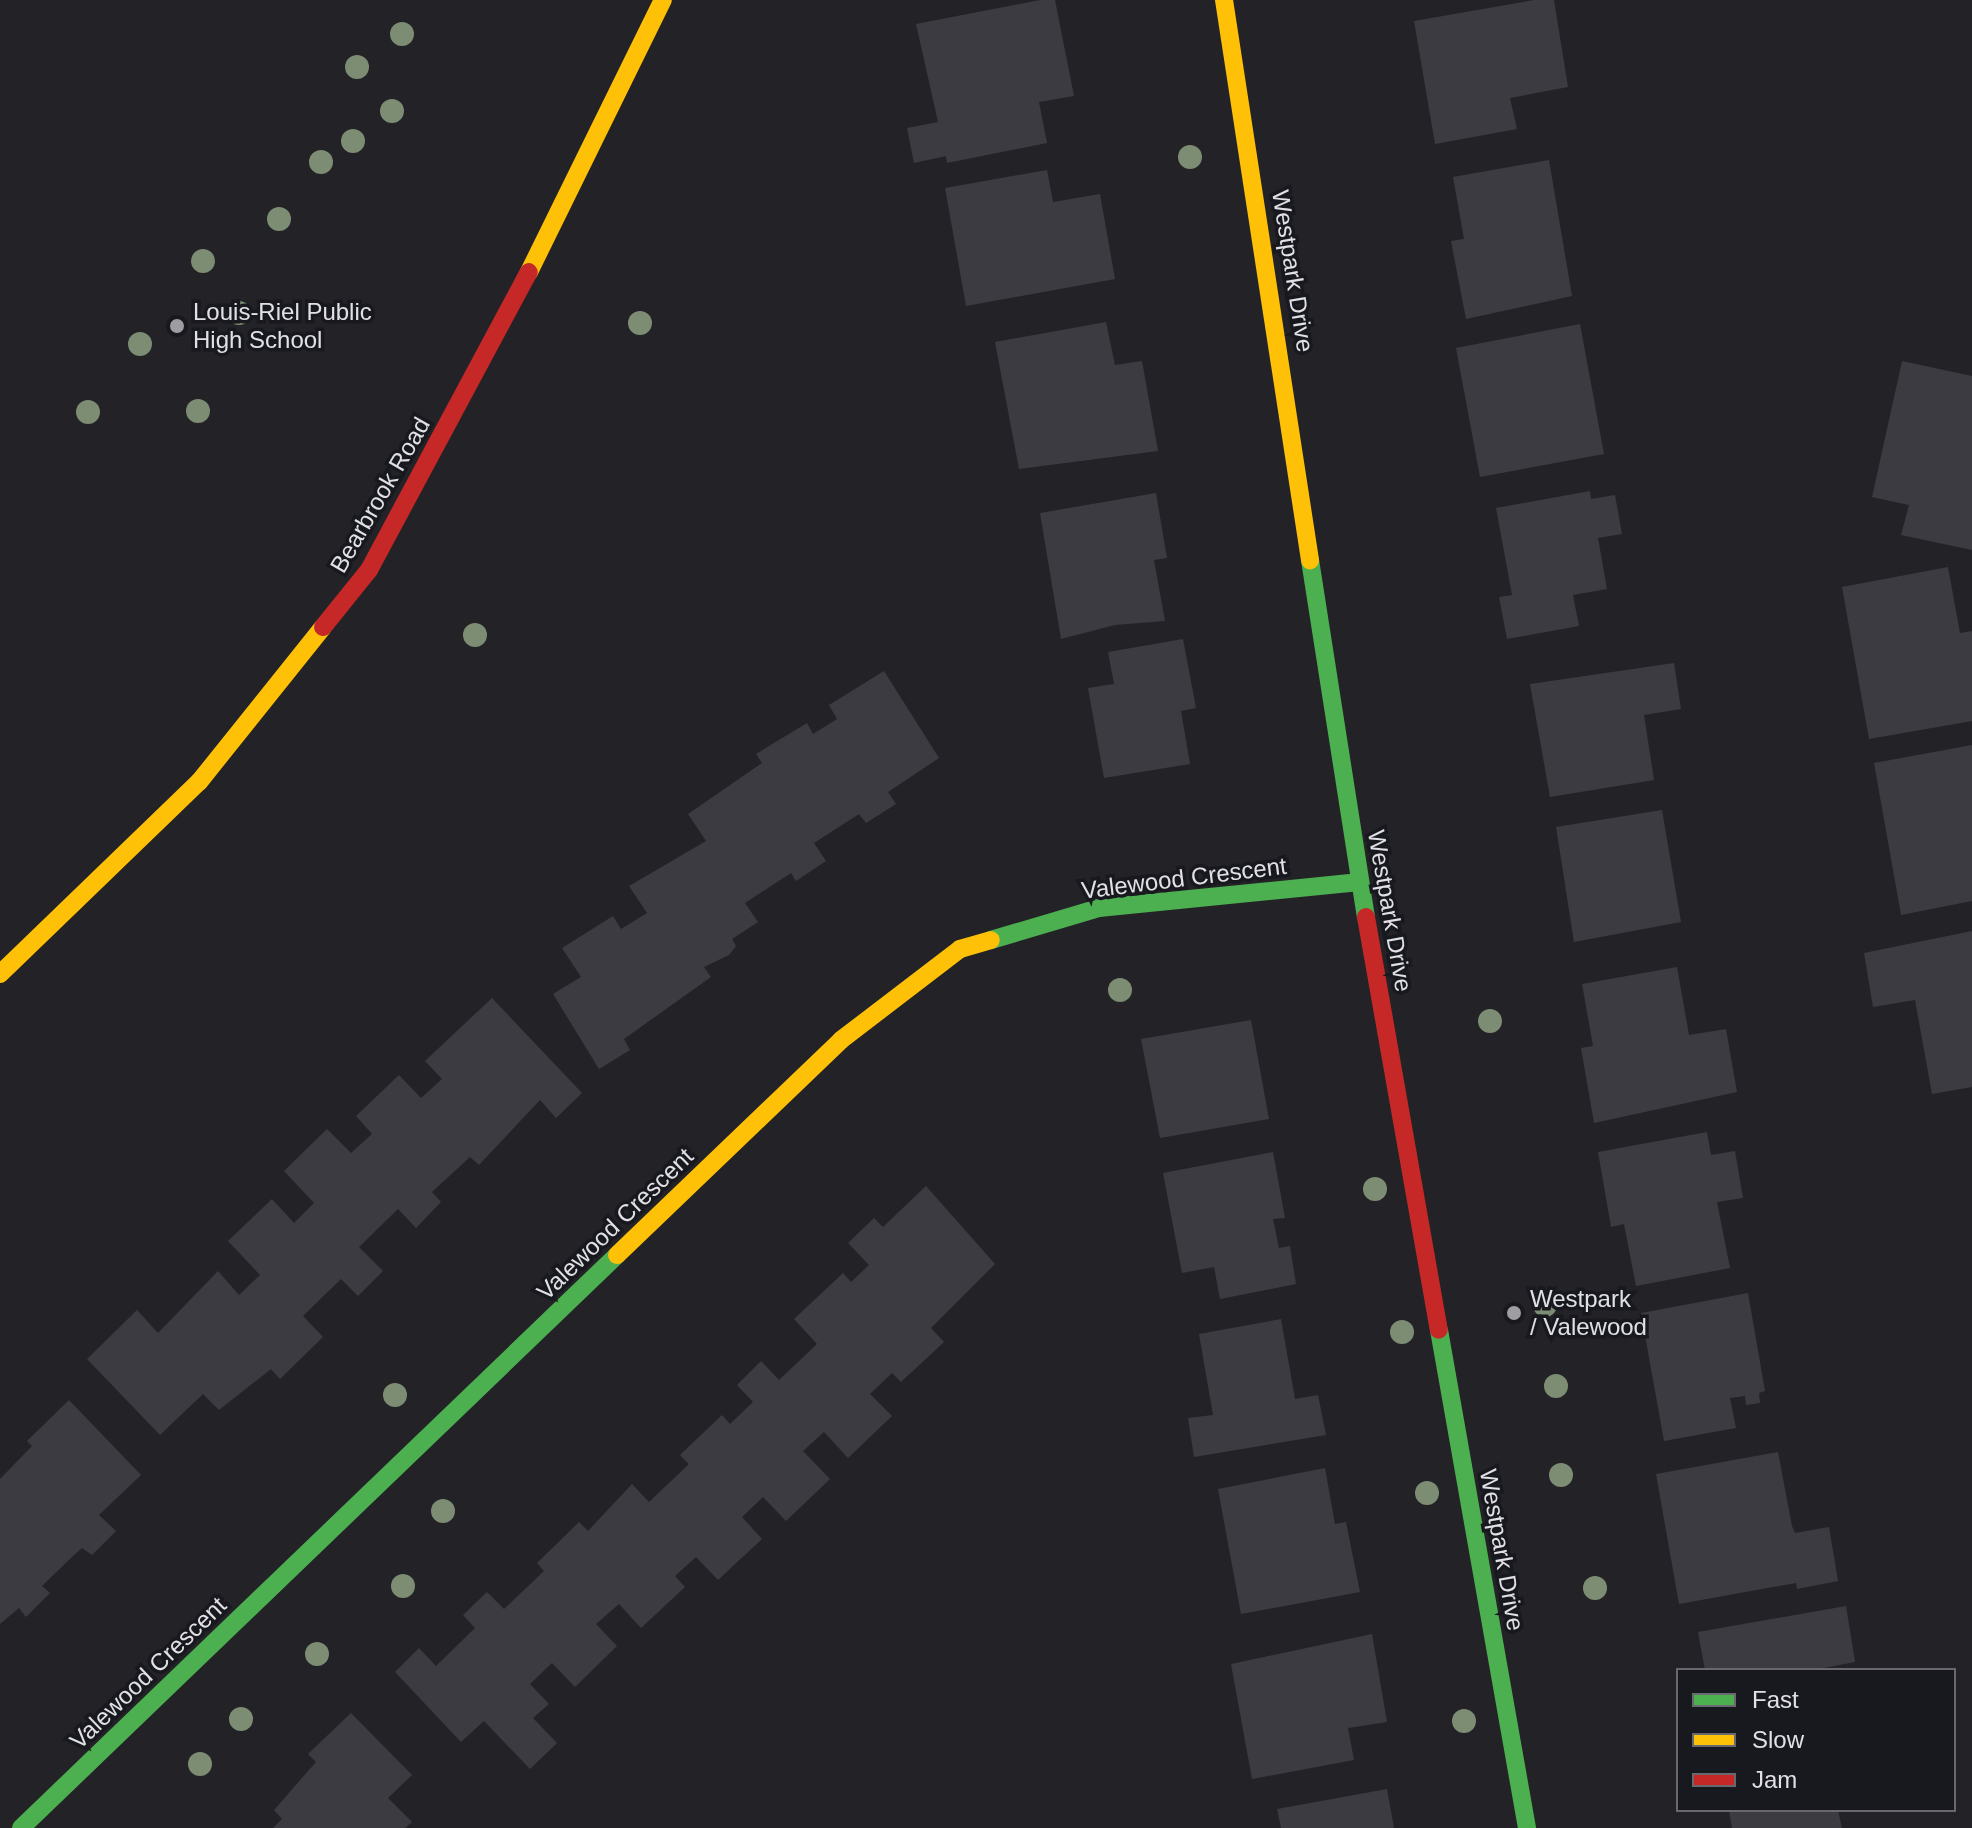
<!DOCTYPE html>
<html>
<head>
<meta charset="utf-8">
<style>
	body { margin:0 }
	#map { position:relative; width:1972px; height:1828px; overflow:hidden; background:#232327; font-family:Helvetica,sans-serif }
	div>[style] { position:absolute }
	.building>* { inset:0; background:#3b3b41 }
	.fast>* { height:18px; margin:-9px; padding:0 9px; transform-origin:9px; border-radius:9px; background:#4caf50 }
	.slow>* { height:18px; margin:-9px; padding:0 9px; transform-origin:9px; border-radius:9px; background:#ffc107 }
	.jam>* { height:18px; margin:-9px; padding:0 9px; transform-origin:9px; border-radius:9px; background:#c62828 }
	.trees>* { width:24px; height:24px; margin:-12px; border-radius:50%; background:#7d8d73 }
	.dots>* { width:22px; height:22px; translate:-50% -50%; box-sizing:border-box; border:4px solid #18181f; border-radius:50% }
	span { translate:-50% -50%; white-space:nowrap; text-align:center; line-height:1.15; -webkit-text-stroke:7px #18181f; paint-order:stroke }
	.street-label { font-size:24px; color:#e0e0e5 }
	.poi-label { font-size:24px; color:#e0e0e5 }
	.left { translate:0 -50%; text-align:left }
	.legend { position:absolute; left:1676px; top:1668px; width:280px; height:144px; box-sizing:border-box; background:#18181f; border:2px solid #68686e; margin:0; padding:10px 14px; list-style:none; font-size:24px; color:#e0e0e5 }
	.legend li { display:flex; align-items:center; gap:16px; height:40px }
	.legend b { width:40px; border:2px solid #68686e }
</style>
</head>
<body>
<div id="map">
	<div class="building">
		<div style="clip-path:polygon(1040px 0,1055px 0,1074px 96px,1039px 102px,1047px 143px,947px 163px,946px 156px,914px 163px,907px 128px,938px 122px,916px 24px)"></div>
		<div style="clip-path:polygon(1534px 0,1554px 0,1568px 87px,1510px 98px,1517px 129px,1435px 144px,1414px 21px)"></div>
		<div style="clip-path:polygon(1549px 160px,1572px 296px,1466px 319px,1451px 241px,1464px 239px,1453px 177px)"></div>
		<div style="clip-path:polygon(1047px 170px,1053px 202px,1100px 194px,1115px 279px,966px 306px,945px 188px)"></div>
		<div style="clip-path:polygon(1106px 322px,1115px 365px,1142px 361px,1158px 451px,1019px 469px,995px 342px)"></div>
		<div style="clip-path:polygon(1580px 324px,1604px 454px,1480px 477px,1456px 348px)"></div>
		<div style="clip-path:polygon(1902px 361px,1972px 376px,1972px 550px,1901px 535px,1909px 505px,1872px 497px)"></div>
		<div style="clip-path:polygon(1590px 491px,1591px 499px,1615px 495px,1622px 534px,1598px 538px,1607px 589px,1573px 595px,1579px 626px,1507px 639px,1499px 597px,1512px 595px,1496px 508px)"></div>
		<div style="clip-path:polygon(1156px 493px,1167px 558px,1154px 560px,1165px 621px,1115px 625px,1061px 639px,1040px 513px)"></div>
		<div style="clip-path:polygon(1948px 567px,1960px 633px,1972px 631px,1972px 721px,1869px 739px,1842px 587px)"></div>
		<div style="clip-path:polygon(1183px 639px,1196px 708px,1181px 711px,1190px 764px,1104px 778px,1088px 688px,1114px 684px,1108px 652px)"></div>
		<div style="clip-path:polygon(1674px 663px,1681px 709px,1644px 715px,1654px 780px,1550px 797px,1530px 684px)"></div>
		<div style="clip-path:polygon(884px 671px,939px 758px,888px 792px,896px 804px,866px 823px,859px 814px,814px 843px,826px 861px,796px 881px,791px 873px,745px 903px,758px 922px,732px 939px,736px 946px,729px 955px,704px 967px,711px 977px,624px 1039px,630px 1050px,599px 1069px,553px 994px,581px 977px,562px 948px,613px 916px,621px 929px,647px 913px,629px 886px,706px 841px,688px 814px,762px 763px,756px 754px,807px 723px,813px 734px,837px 719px,829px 705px)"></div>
		<div style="clip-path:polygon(1972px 745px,1972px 901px,1901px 915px,1874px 763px)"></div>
		<div style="clip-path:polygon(1662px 810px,1681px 922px,1574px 942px,1556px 827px)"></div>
		<div style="clip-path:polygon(1972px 931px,1972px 1087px,1932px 1094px,1915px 1000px,1873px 1007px,1864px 953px)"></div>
		<div style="clip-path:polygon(1677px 967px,1689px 1035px,1726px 1029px,1737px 1092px,1594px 1123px,1581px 1048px,1593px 1046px,1582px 984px)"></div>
		<div style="clip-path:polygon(492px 998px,582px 1093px,556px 1118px,540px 1100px,479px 1165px,470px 1157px,432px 1192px,441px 1202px,416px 1228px,398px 1209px,359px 1247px,383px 1271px,358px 1296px,341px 1279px,303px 1316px,323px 1337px,280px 1379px,271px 1369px,219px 1410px,203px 1394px,160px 1435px,87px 1359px,137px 1310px,158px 1333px,218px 1271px,239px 1295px,260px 1275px,228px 1241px,272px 1199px,294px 1223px,314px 1203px,284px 1171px,327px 1129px,351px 1153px,372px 1134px,356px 1116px,399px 1075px,421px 1098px,442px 1079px,425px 1061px)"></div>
		<div style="clip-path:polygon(1251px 1020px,1269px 1119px,1160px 1138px,1141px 1039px)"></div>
		<div style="clip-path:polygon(1707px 1132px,1711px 1155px,1735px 1151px,1743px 1198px,1717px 1202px,1730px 1268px,1636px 1286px,1624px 1224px,1611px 1227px,1598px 1152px)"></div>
		<div style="clip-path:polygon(1273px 1152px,1285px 1218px,1273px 1219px,1279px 1248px,1290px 1246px,1296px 1284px,1220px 1299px,1214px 1267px,1182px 1273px,1163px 1173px)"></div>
		<div style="clip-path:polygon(926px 1186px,995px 1264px,931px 1328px,944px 1342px,901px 1382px,892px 1373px,870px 1394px,892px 1416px,848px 1458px,824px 1432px,803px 1451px,830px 1479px,786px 1521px,763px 1497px,742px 1517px,762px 1539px,718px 1580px,696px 1557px,675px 1576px,685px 1587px,641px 1628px,619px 1604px,596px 1624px,617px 1646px,575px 1687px,552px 1663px,530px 1684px,549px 1704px,533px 1718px,557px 1743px,530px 1769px,484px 1721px,461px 1742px,395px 1672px,419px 1648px,436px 1666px,475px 1628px,463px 1615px,487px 1592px,504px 1609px,544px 1571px,537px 1563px,579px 1522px,588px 1531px,632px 1484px,649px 1502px,689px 1464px,680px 1455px,722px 1415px,730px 1424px,753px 1402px,737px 1385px,761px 1361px,779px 1380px,817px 1344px,794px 1319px,843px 1273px,851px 1282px,869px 1265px,848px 1243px,874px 1218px,883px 1227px)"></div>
		<div style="clip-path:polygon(1748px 1293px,1765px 1391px,1759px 1393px,1760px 1403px,1746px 1405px,1745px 1396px,1730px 1398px,1736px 1428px,1664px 1441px,1641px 1313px)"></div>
		<div style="clip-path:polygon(1281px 1319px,1295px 1399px,1318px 1395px,1326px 1435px,1194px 1457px,1188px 1418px,1213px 1415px,1199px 1334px)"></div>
		<div style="clip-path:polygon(69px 1400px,141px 1475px,99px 1515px,116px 1531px,92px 1555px,82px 1548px,74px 1555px,42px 1586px,50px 1593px,26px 1617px,19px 1608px,0 1624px,0 1479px,32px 1446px,27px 1441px)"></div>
		<div style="clip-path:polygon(1778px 1452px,1792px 1526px,1795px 1533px,1829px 1527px,1838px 1581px,1797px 1589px,1796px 1583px,1679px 1604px,1656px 1474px)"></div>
		<div style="clip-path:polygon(1325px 1468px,1335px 1524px,1346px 1522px,1360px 1592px,1241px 1614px,1218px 1489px)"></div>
		<div style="clip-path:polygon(1846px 1606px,1855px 1662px,1813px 1670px,1705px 1670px,1698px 1632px)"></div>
		<div style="clip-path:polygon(1372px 1634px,1387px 1722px,1348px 1728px,1354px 1760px,1252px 1779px,1231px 1664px)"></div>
		<div style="clip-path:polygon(351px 1713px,412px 1775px,388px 1798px,412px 1822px,405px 1828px,273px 1828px,282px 1819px,274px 1810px,316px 1762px,308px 1754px)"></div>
		<div style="clip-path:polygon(1387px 1789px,1394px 1828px,1281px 1828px,1277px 1809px)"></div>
		<div style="clip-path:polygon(1729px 1810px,1838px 1810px,1842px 1828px,1732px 1828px)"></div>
	</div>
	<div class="fast">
		<div style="left:1310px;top:560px;width:361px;rotate:81.1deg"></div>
		<div style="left:991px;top:940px;width:113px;rotate:-16.5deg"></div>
		<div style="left:1099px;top:908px;width:262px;rotate:-5.7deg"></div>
		<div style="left:1439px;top:1330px;width:506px;rotate:79.98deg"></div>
		<div style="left:21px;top:1828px;width:827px;rotate:-43.87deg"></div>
	</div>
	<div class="slow">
		<div style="left:1224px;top:0;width:567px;rotate:81.27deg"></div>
		<div style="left:529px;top:272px;width:303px;rotate:-63.8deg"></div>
		<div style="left:0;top:974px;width:277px;rotate:-44deg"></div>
		<div style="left:199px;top:782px;width:198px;rotate:-51.3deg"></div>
		<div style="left:617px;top:1255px;width:310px;rotate:-43.8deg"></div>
		<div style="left:841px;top:1040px;width:150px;rotate:-37.4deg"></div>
		<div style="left:960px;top:949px;width:32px;rotate:-16deg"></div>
	</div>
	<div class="jam">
		<div style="left:323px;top:627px;width:73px;rotate:-51.1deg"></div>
		<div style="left:369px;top:570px;width:338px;rotate:-61.8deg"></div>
		<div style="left:1366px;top:917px;width:419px;rotate:80deg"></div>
	</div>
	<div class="trees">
		<div style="left:402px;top:34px"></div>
		<div style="left:357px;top:67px"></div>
		<div style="left:392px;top:111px"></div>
		<div style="left:353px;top:141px"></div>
		<div style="left:1190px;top:157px"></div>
		<div style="left:321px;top:162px"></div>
		<div style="left:279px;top:219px"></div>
		<div style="left:203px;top:261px"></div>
		<div style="left:239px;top:313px"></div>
		<div style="left:640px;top:323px"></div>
		<div style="left:140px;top:344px"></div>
		<div style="left:198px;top:411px"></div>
		<div style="left:88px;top:412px"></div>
		<div style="left:475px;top:635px"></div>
		<div style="left:1120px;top:990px"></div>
		<div style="left:1490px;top:1021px"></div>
		<div style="left:1375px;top:1189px"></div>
		<div style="left:1545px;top:1305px"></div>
		<div style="left:1402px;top:1332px"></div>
		<div style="left:1556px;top:1386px"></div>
		<div style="left:395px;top:1395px"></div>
		<div style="left:1561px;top:1475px"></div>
		<div style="left:1427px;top:1493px"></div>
		<div style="left:443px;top:1511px"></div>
		<div style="left:403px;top:1586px"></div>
		<div style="left:1595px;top:1588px"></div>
		<div style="left:317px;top:1654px"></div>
		<div style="left:241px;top:1719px"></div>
		<div style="left:1464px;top:1721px"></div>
		<div style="left:200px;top:1764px"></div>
	</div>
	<div class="dots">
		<div style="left:177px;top:326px;background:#9e9ea2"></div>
		<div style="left:1514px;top:1313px;background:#9e9ea2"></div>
	</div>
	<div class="street-label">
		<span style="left:1293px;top:271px;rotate:81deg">Westpark Drive</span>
		<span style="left:380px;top:495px;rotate:-60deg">Bearbrook Road</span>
		<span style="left:1184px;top:878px;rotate:-7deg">Valewood Crescent</span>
		<span style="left:1390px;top:911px;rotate:80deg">Westpark Drive</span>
		<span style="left:615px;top:1224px;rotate:-44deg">Valewood Crescent</span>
		<span style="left:1502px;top:1550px;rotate:80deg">Westpark Drive</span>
		<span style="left:148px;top:1673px;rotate:-44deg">Valewood Crescent</span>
	</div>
	<div class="poi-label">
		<span class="left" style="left:193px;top:326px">Louis-Riel Public<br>High School</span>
		<span class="left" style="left:1530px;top:1313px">Westpark<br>/ Valewood</span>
	</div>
	<ul class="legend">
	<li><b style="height:10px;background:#4caf50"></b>Fast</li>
	<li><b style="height:10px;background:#ffc107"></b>Slow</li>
	<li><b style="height:10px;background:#c62828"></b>Jam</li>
	</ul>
</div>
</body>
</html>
